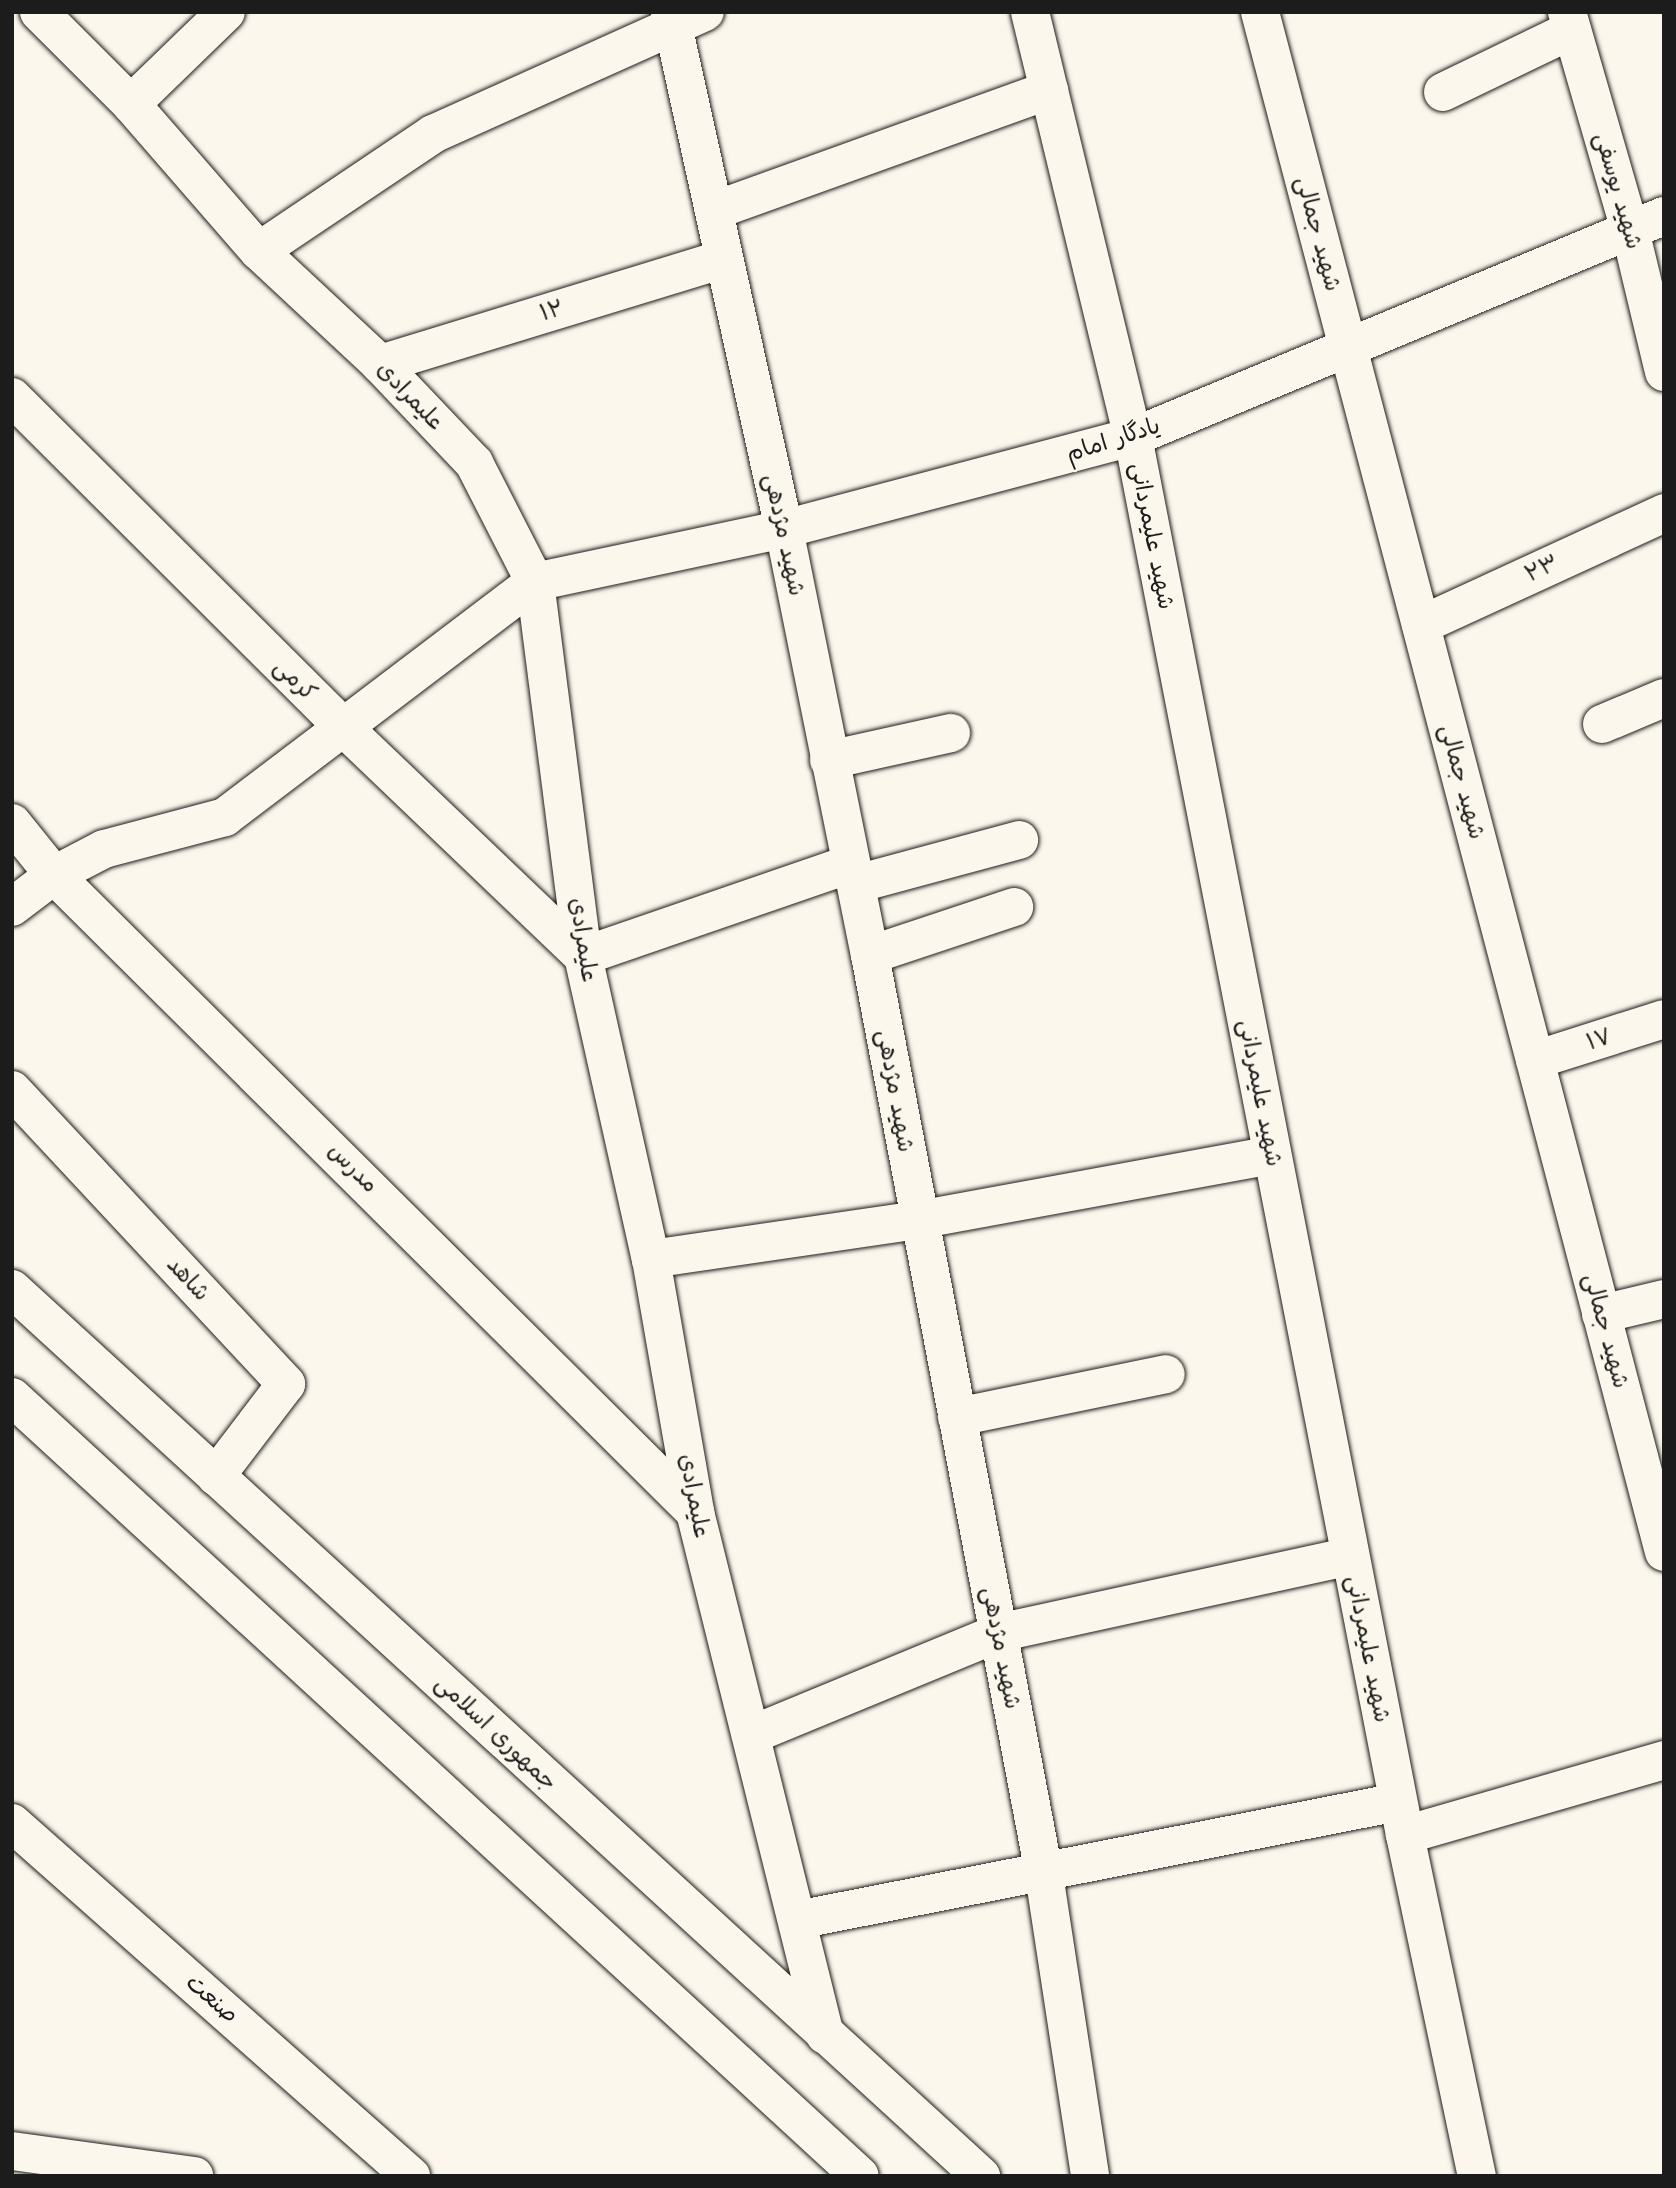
<!DOCTYPE html>
<html>
<head>
<meta charset="utf-8">
<style>
	body { margin:0 }
	#map { position:relative; width:1676px; height:2188px; overflow:hidden; background:#fbf7ec; font-family:"Architects Daughter","Playpen Sans Arabic",sans-serif }
	div>[style] { position:absolute }
	.roads { filter:drop-shadow(0 0 2px #1c1c1c) drop-shadow(0 0 2px #1c1c1c) }
	.minor>* { height:38px; margin:-19px; padding:0 19px; transform-origin:19px; border-radius:19px; background:#fbf7ec }
	.tertiary>* { height:38px; margin:-19px; padding:0 19px; transform-origin:19px; border-radius:19px; background:#fbf7ec }
	.secondary>* { height:38px; margin:-19px; padding:0 19px; transform-origin:19px; border-radius:19px; background:#fbf7ec }
	span { translate:-50% -50%; white-space:nowrap; text-align:center; line-height:1.15; -webkit-text-stroke:5px #fbf7ec; paint-order:stroke }
	.street-label { font-size:23px; color:#1c1c1c }
	.frame { position:absolute; inset:0; border:14px solid #1c1c1c; pointer-events:none }
</style>
</head>
<body>
<div id="map">
	<div class="roads">
		<div class="minor">
			<div style="left:670px;top:12px;width:529px;rotate:77.57deg"></div>
			<div style="left:784px;top:529px;width:435px;rotate:78.6deg"></div>
			<div style="left:870px;top:955px;width:929px;rotate:79.27deg"></div>
			<div style="left:1043px;top:1868px;width:312px;rotate:81.3deg"></div>
			<div style="left:1030px;top:12px;width:437px;rotate:76.4deg"></div>
			<div style="left:1133px;top:437px;width:1424px;rotate:78.99deg"></div>
			<div style="left:1405px;top:1835px;width:349px;rotate:78.1deg"></div>
			<div style="left:1260px;top:12px;width:1592px;rotate:75.3deg"></div>
			<div style="left:1567px;top:12px;width:227px;rotate:73.9deg"></div>
			<div style="left:1630px;top:230px;width:146px;rotate:76.5deg"></div>
			<div style="left:1443px;top:92px;width:143px;rotate:-25.7deg"></div>
			<div style="left:131px;top:104px;width:132px;rotate:-44.1deg"></div>
			<div style="left:716px;top:210px;width:354px;rotate:-19.8deg"></div>
			<div style="left:259px;top:251px;width:210px;rotate:-33.9deg"></div>
			<div style="left:433px;top:134px;width:298px;rotate:-24.2deg"></div>
			<div style="left:380px;top:364px;width:359px;rotate:-17deg"></div>
			<div style="left:12px;top:397px;width:467px;rotate:44.9deg"></div>
			<div style="left:343px;top:727px;width:332px;rotate:43.7deg"></div>
			<div style="left:583px;top:956px;width:282px;rotate:-19deg"></div>
			<div style="left:1421px;top:625px;width:268px;rotate:-24.7deg"></div>
			<div style="left:1602px;top:724px;width:67px;rotate:-22.8deg"></div>
			<div style="left:829px;top:760px;width:125px;rotate:-12.5deg"></div>
			<div style="left:12px;top:823px;width:67px;rotate:51.1deg"></div>
			<div style="left:54px;top:875px;width:904px;rotate:44.82deg"></div>
			<div style="left:856px;top:884px;width:169px;rotate:-15.1deg"></div>
			<div style="left:12px;top:907px;width:53px;rotate:-37.3deg"></div>
			<div style="left:54px;top:875px;width:56px;rotate:-27.5deg"></div>
			<div style="left:104px;top:849px;width:125px;rotate:-14.8deg"></div>
			<div style="left:225px;top:817px;width:389px;rotate:-37.2deg"></div>
			<div style="left:870px;top:955px;width:152px;rotate:-18.4deg"></div>
			<div style="left:1535px;top:1060px;width:135px;rotate:-17.6deg"></div>
			<div style="left:12px;top:1090px;width:402px;rotate:47deg"></div>
			<div style="left:286px;top:1384px;width:116px;rotate:127.3deg"></div>
			<div style="left:651px;top:1259px;width:270px;rotate:-8.3deg"></div>
			<div style="left:918px;top:1220px;width:360px;rotate:-10.4deg"></div>
			<div style="left:1601px;top:1314px;width:65px;rotate:-13.4deg"></div>
			<div style="left:957px;top:1417px;width:213px;rotate:-11.6deg"></div>
			<div style="left:751px;top:1735px;width:267px;rotate:-22.4deg"></div>
			<div style="left:998px;top:1633px;width:360px;rotate:-12.3deg"></div>
			<div style="left:12px;top:1823px;width:533px;rotate:41.5deg"></div>
			<div style="left:1405px;top:1835px;width:270px;rotate:-16.1deg"></div>
			<div style="left:797px;top:1920px;width:612px;rotate:-11.11deg"></div>
		</div>
		<div class="tertiary">
			<div style="left:39px;top:12px;width:130px;rotate:45deg"></div>
			<div style="left:131px;top:104px;width:195px;rotate:49deg"></div>
			<div style="left:259px;top:251px;width:166px;rotate:43deg"></div>
			<div style="left:380px;top:364px;width:137px;rotate:46.5deg"></div>
			<div style="left:474px;top:463px;width:134px;rotate:62.9deg"></div>
			<div style="left:535px;top:582px;width:377px;rotate:82.7deg"></div>
			<div style="left:583px;top:956px;width:311px;rotate:77.4deg"></div>
			<div style="left:651px;top:1259px;width:257px;rotate:80.1deg"></div>
			<div style="left:695px;top:1512px;width:539px;rotate:76.04deg"></div>
			<div style="left:535px;top:582px;width:255px;rotate:-12deg"></div>
			<div style="left:784px;top:529px;width:361px;rotate:-14.8deg"></div>
			<div style="left:1133px;top:437px;width:575px;rotate:-22.6deg"></div>
			<div style="left:12px;top:2151px;width:184px;rotate:7.8deg"></div>
		</div>
		<div class="secondary">
			<div style="left:12px;top:1289px;width:1314px;rotate:42.47deg"></div>
			<div style="left:12px;top:1397px;width:1151px;rotate:42.57deg"></div>
		</div>
	</div>
	<div class="street-label">
		<span style="left:1618px;top:191px;rotate:74deg">شهید یوسفی</span>
		<span style="left:1318px;top:234px;rotate:75deg">شهید جمالی</span>
		<span style="left:552px;top:311px;rotate:-17deg">۱۲</span>
		<span style="left:410px;top:396px;rotate:46deg">علیمرادی</span>
		<span style="left:1113px;top:440px;rotate:-18deg">یادگار امام</span>
		<span style="left:784px;top:535px;rotate:78deg">شهید مژدهی</span>
		<span style="left:1152px;top:536px;rotate:79deg">شهید علیمردانی</span>
		<span style="left:1542px;top:569px;rotate:-25deg">۲۳</span>
		<span style="left:295px;top:680px;rotate:44deg">کرمی</span>
		<span style="left:1462px;top:782px;rotate:75deg">شهید جمالی</span>
		<span style="left:583px;top:940px;rotate:81deg">علیمرادی</span>
		<span style="left:1599px;top:1040px;rotate:-18deg">۱۷</span>
		<span style="left:895px;top:1091px;rotate:80deg">شهید مژدهی</span>
		<span style="left:1260px;top:1093px;rotate:79deg">شهید علیمردانی</span>
		<span style="left:353px;top:1168px;rotate:45deg">مدرس</span>
		<span style="left:188px;top:1279px;rotate:47deg">شاهد</span>
		<span style="left:1606px;top:1331px;rotate:75deg">شهید جمالی</span>
		<span style="left:694px;top:1496px;rotate:79deg">علیمرادی</span>
		<span style="left:1001px;top:1648px;rotate:79deg">شهید مژدهی</span>
		<span style="left:1368px;top:1649px;rotate:79deg">شهید علیمردانی</span>
		<span style="left:496px;top:1733px;rotate:43deg">جمهوری اسلامی</span>
		<span style="left:212px;top:1999px;rotate:41deg">صنعت</span>
	</div>
	<div class="frame"></div>
</div>
</body>
</html>
